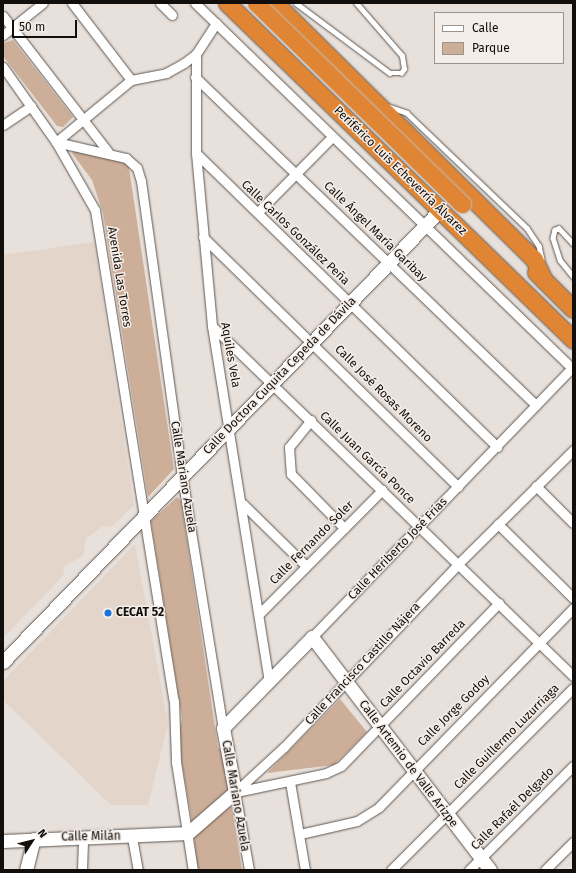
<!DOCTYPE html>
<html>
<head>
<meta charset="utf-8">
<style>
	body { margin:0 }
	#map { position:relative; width:576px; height:873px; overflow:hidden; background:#e8e0da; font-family:"Fira Sans",sans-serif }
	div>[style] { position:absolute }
	.built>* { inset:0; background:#e4d5ca }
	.green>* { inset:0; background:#cdae98 }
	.roads { filter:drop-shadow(0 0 1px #5e5752) drop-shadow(0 0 1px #5e5752) }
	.lane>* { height:4.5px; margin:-2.25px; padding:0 2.25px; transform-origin:2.25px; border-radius:2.25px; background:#fff }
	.street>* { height:9px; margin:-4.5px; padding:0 4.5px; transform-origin:4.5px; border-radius:4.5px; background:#fff }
	.secondary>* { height:13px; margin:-6.5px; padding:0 6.5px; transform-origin:6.5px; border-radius:6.5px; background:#fff }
	.highway>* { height:17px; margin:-8.5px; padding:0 8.5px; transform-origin:8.5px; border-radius:8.5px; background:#df8533 }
	.bridges { filter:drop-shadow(0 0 1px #c1c0c0) drop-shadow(0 0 1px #c1c0c0) }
	.highway-bridge>* { height:17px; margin:-8.5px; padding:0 8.5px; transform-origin:8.5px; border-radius:8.5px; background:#df8533 }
	.dots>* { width:11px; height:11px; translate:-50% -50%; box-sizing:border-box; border:2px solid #f5ede7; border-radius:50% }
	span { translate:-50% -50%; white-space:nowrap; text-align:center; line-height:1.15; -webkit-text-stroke:3px #f5ede7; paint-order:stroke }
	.street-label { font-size:12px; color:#110e0c }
	.poi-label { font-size:12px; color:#110e0c; font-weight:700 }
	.left { translate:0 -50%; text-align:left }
	.frame { position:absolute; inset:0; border:4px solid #110e0c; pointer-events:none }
	.legend { position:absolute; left:434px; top:12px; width:130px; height:52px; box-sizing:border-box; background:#f5ede7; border:1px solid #9a948f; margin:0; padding:5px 7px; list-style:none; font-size:12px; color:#110e0c }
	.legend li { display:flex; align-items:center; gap:8px; height:20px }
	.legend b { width:20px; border:1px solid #9a948f }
	.north { position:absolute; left:12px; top:821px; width:40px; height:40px; -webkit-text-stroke:3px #f5ede7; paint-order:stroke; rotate:54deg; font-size:11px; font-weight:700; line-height:16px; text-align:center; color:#110e0c }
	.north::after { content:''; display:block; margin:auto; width:14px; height:18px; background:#110e0c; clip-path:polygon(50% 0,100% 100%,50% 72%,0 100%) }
	.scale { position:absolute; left:12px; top:20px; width:65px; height:18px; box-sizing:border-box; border:2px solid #110e0c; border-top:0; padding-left:5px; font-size:12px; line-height:14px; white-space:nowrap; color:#110e0c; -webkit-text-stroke:3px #f5ede7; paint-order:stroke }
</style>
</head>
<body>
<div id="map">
	<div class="built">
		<div style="clip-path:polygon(94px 242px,134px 505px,111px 527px,103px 526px,86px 539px,83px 556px,63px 567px,64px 575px,3px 638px,3px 255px)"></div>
		<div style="clip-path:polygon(135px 544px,168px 724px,148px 805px,111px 805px,3px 700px,3px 681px)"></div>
	</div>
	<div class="green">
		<div style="clip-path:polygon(13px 40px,73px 117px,63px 127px,57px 126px,3px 56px,3px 43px)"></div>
		<div style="clip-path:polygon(76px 149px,125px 161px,129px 168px,174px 469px,148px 497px,103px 213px,92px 180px,72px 153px)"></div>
		<div style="clip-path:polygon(177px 497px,181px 501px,218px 747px,225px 755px,230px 788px,192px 821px,178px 740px,182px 718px,151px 521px)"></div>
		<div style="clip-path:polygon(340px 699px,367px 732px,334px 765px,267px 773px)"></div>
		<div style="clip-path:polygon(231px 803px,242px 870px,198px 870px,194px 837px)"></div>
	</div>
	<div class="roads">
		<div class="lane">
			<div style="left:296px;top:3px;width:117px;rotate:36.7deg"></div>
			<div style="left:390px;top:73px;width:11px"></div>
			<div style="left:401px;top:73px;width:5px;rotate:-53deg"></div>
			<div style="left:404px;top:69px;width:13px;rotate:-99deg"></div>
			<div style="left:402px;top:56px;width:70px;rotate:-131deg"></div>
			<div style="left:387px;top:106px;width:21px;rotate:19deg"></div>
			<div style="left:407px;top:113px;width:166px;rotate:43.8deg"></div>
			<div style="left:527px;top:228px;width:22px;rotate:56deg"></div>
			<div style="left:539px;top:246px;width:13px;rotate:77deg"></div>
			<div style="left:573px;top:244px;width:21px;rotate:-133deg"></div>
			<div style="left:559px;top:229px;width:4px;rotate:166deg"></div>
			<div style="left:555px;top:230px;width:8px;rotate:104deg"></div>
			<div style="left:553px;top:238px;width:23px;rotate:72deg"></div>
			<div style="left:560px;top:260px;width:21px;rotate:51deg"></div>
		</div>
		<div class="street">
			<div style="left:72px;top:3px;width:97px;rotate:52.5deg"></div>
			<div style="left:160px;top:3px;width:17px;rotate:45deg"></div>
			<div style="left:195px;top:3px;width:526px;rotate:44.08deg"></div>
			<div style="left:3px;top:16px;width:172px;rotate:52.3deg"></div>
			<div style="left:3px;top:35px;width:51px;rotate:-38.7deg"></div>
			<div style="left:196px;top:54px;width:99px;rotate:90deg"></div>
			<div style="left:196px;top:153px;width:174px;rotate:84.7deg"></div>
			<div style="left:212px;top:326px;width:361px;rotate:80.9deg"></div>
			<div style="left:3px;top:67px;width:92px;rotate:54.8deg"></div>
			<div style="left:56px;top:142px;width:78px;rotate:60.2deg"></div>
			<div style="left:95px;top:210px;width:497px;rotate:80.9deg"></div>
			<div style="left:174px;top:701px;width:61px;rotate:88.1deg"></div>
			<div style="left:176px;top:762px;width:109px;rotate:81.1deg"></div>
			<div style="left:195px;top:77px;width:473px;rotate:43.9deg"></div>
			<div style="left:3px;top:125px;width:34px;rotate:-34deg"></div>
			<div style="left:56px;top:142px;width:72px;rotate:12.9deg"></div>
			<div style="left:126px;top:158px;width:15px;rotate:42deg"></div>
			<div style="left:137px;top:168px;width:14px;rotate:73deg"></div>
			<div style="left:141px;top:181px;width:298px;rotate:82.1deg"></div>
			<div style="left:182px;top:476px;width:255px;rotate:80.8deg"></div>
			<div style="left:56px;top:142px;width:97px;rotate:-39.6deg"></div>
			<div style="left:131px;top:80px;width:36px;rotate:-11deg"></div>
			<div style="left:166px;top:73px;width:21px;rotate:-29deg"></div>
			<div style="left:184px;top:63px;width:15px;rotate:-37deg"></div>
			<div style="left:196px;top:54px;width:37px;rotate:-57deg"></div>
			<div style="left:196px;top:153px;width:421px;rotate:44.3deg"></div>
			<div style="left:258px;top:212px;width:105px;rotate:-45.4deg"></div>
			<div style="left:203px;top:237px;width:357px;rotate:44.4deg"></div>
			<div style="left:212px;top:326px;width:503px;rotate:44.11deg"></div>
			<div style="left:311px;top:420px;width:35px;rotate:129deg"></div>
			<div style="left:289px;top:447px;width:27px;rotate:86deg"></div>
			<div style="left:291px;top:474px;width:76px;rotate:45.5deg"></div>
			<div style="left:536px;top:486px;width:52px;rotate:45deg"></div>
			<div style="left:243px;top:504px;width:88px;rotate:44.5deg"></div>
			<div style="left:498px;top:524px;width:105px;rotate:44.6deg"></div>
			<div style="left:259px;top:614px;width:175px;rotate:-45.2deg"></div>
			<div style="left:312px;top:637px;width:374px;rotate:-46deg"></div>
			<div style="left:290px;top:782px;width:89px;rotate:80.3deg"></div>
			<div style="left:235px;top:792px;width:67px;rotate:-42.6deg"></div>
			<div style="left:284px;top:747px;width:254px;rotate:-46.4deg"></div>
			<div style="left:459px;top:563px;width:161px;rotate:-44.7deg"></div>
			<div style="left:235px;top:792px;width:79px;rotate:79.8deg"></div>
			<div style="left:236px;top:792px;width:92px;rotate:-11.9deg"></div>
			<div style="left:326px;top:773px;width:17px;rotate:-25deg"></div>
			<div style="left:341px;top:766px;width:227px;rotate:-45.9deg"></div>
			<div style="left:300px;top:834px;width:58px;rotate:-12.8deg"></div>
			<div style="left:357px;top:821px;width:26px;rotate:-32deg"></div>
			<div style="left:379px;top:807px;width:278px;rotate:-45.7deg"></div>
			<div style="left:132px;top:837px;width:34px;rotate:80deg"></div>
			<div style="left:82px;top:870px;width:33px;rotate:-88deg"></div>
			<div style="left:391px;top:870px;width:257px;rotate:-45deg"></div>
			<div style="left:469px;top:870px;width:147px;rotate:-45deg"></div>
			<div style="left:545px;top:870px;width:40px;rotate:-45deg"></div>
		</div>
		<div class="secondary">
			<div style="left:3px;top:662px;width:629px;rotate:-45.97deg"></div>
			<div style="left:3px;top:841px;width:185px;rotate:-2.5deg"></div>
			<div style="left:188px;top:833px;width:62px;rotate:-41.1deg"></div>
			<div style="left:235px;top:792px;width:65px;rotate:-100.6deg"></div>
			<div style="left:223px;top:728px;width:127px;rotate:-45.6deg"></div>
			<div style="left:312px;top:637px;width:293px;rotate:52.6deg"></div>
			<div style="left:26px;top:870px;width:32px;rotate:-76deg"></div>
		</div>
		<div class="highway">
			<div style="left:227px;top:3px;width:483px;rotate:44.2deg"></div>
			<div style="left:275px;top:3px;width:364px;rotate:44.7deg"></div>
			<div style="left:534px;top:259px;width:23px;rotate:65deg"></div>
			<div style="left:536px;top:272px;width:52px;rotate:45deg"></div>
		</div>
	</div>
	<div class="bridges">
		<div class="highway-bridge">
			<div style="left:256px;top:3px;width:288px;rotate:44.3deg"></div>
		</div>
	</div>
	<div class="dots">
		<div style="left:108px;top:613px;background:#1a71db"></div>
	</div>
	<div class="street-label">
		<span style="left:400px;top:171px;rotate:44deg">Periférico Luis Echeverría Álvarez</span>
		<span style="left:375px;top:232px;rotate:44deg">Calle Ángel María Garibay</span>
		<span style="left:295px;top:233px;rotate:44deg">Calle Carlos González Peña</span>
		<span style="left:119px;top:277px;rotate:81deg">Avenida Las Torres</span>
		<span style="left:230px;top:355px;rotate:80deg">Aquiles Vela</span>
		<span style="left:280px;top:376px;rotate:-46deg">Calle Doctora Cuquita Cepeda de Dávila</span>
		<span style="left:383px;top:394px;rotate:45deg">Calle José Rosas Moreno</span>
		<span style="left:367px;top:458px;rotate:44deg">Calle Juan García Ponce</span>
		<span style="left:183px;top:477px;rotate:81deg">Calle Mariano Azuela</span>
		<span style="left:312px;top:543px;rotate:-45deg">Calle Fernando Soler</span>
		<span style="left:398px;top:549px;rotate:-46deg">Calle Heriberto José Frías</span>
		<span style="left:363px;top:664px;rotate:-47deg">Calle Francisco Castillo Nájera</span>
		<span style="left:423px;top:664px;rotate:-46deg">Calle Octavio Barreda</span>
		<span style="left:454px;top:711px;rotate:-45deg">Calle Jorge Godoy</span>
		<span style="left:507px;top:737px;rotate:-45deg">Calle Guillermo Luzurriaga</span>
		<span style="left:408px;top:764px;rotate:53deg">Calle Artemio de Valle Arizpe</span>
		<span style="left:235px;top:796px;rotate:80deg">Calle Mariano Azuela</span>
		<span style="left:513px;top:809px;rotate:-45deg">Calle Rafaél Delgado</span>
		<span style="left:91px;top:837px;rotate:-1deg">Calle Milán</span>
	</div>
	<div class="poi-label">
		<span class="left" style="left:116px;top:613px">CECAT 52</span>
	</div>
	<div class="frame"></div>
	<ul class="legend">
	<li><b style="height:5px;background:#fff"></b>Calle</li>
	<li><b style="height:11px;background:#cdae98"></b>Parque</li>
	</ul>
	<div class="north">N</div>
	<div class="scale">50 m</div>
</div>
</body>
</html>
